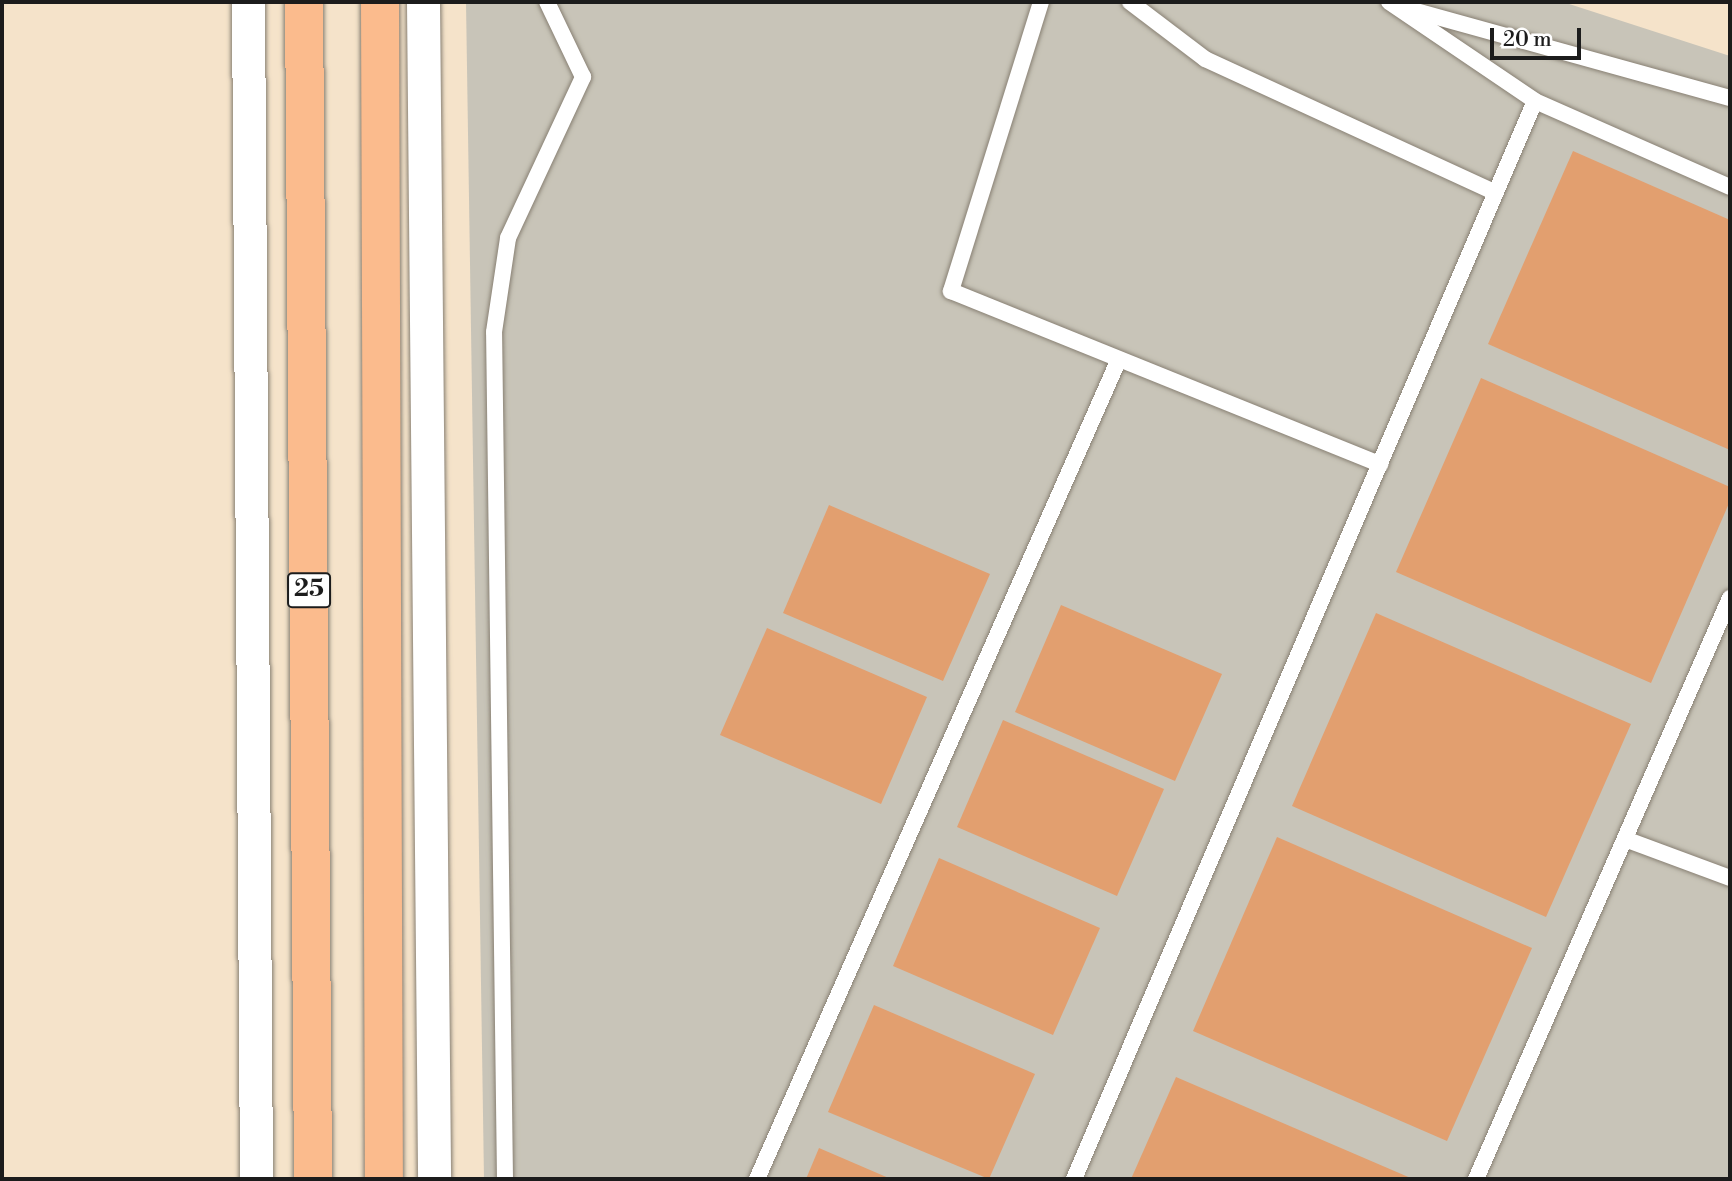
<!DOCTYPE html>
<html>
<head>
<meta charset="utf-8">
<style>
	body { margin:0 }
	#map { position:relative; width:1732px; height:1181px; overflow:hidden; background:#f5e3ca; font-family:"Libre Bodoni",serif }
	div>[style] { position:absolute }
	.industrial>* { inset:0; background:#c8c4b8 }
	.building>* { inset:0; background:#e29f6f }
	.roads { filter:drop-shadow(0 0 2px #888073) drop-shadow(0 0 2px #888073) }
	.service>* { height:16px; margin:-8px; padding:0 8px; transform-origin:8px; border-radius:8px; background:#fff }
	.minor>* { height:33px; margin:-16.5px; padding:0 16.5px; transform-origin:16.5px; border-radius:16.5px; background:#fff }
	.primary>* { height:38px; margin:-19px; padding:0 19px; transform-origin:19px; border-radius:19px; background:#fbbb8d }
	span { translate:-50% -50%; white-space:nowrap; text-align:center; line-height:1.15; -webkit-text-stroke:5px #fff; paint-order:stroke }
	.shield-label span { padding:2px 5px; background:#fff; border:2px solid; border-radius:5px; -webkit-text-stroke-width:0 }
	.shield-label { font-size:24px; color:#1c1c1c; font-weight:700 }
	.frame { position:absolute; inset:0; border:4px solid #1c1c1c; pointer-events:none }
	.scale { position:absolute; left:1490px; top:28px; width:91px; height:32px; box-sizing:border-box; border:4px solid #1c1c1c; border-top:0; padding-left:9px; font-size:21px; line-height:24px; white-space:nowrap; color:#1c1c1c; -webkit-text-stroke:5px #fff; paint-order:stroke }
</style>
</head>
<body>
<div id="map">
	<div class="industrial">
		<div style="clip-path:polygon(466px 2px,1563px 2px,1730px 56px,1730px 1179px,484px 1179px)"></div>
	</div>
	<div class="building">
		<div style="clip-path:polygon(1573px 151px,1730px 220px,1730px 450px,1488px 344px)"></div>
		<div style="clip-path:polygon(1481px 378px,1730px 487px,1730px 501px,1651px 683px,1396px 572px)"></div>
		<div style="clip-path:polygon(829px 505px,990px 574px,943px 681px,783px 613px)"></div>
		<div style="clip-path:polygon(1061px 605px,1222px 674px,1175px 781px,1015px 712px)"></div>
		<div style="clip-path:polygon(1376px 613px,1631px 724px,1546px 917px,1292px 806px)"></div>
		<div style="clip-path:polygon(767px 628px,927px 697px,881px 804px,720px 735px)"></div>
		<div style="clip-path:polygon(1003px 720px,1164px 789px,1117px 896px,957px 827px)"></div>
		<div style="clip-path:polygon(1277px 837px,1532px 948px,1447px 1141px,1193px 1031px)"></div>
		<div style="clip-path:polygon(939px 858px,1100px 928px,1053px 1035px,893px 966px)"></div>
		<div style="clip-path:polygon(874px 1005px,1035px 1074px,989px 1179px,828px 1112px)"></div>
		<div style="clip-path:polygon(1176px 1077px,1413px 1179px,1131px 1179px)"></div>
		<div style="clip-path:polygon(819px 1148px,891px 1179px,806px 1179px)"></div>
	</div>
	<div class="roads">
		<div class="service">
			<div style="left:1041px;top:2px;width:303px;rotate:107.3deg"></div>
			<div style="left:951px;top:291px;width:463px;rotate:22deg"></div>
			<div style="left:1130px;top:2px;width:94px;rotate:37.2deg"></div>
			<div style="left:1205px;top:59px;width:320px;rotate:24.7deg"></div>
			<div style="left:1389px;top:2px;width:176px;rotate:34.1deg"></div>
			<div style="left:1535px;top:101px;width:213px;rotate:23.8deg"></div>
			<div style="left:1405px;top:8px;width:337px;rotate:15.5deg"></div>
			<div style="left:1625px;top:839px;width:112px;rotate:20.4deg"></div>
			<div style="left:505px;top:1179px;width:847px;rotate:-90.74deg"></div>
			<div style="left:494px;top:332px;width:95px;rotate:-81.5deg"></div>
			<div style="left:508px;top:238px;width:178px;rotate:-65deg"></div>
			<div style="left:583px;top:77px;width:83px;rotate:-115.6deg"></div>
			<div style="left:757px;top:1179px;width:896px;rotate:-66.18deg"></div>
			<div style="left:1074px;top:1179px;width:1172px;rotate:-66.85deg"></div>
			<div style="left:1476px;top:1179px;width:634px;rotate:-66.39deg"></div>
		</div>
		<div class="minor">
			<div style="left:248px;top:2px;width:1177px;rotate:89.61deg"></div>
			<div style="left:423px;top:2px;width:1177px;rotate:89.46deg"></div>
		</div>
		<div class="primary">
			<div style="left:304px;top:2px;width:1177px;rotate:89.56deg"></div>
			<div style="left:380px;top:2px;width:1177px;rotate:89.81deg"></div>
		</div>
	</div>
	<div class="shield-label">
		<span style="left:309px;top:590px">25</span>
	</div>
	<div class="frame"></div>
	<div class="scale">20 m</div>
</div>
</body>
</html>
